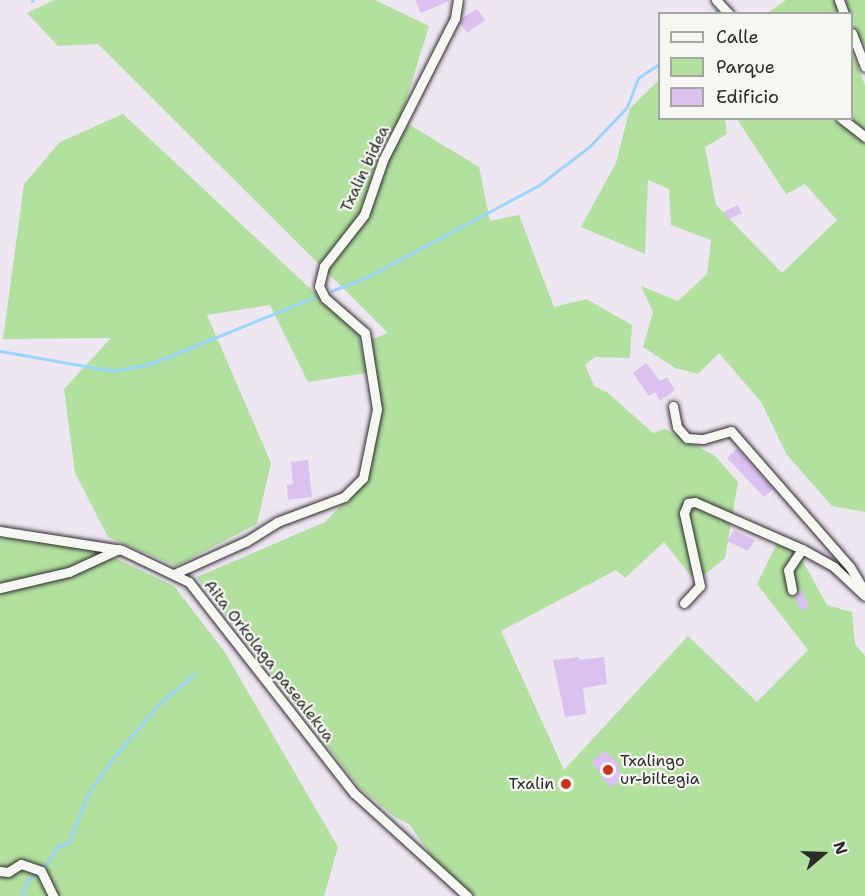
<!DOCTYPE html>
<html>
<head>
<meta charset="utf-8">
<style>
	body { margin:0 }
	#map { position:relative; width:865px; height:896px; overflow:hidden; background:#eee6f1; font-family:"Shantell Sans",sans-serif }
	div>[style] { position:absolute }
	.green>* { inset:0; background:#b2e09f }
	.stream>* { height:3px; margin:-1.5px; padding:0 1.5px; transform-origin:1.5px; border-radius:1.5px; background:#9bd5fb }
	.building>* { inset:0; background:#dac1f0 }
	.roads { filter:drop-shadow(0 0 2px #2b2b2b) drop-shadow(0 0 2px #2b2b2b) }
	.street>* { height:9px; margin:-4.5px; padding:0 4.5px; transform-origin:4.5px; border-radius:4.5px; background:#f6f6f2 }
	.dots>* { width:16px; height:16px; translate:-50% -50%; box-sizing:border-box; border:3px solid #f6f6f2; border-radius:50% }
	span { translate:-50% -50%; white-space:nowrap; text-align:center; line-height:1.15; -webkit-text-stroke:4.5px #f6f6f2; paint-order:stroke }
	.street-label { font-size:16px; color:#2b2b2b }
	.poi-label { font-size:16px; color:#2b2b2b }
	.left { translate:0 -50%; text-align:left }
	.right { translate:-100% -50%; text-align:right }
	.legend { position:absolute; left:658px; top:12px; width:195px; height:108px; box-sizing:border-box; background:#f6f6f2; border:2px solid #a5a5a2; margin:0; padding:8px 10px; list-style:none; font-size:18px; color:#2b2b2b }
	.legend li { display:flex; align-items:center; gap:12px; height:30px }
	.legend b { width:30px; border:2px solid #a5a5a2 }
	.north { position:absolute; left:793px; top:824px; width:60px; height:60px; -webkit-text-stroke:4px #f6f6f2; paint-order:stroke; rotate:71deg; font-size:16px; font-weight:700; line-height:24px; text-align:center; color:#2b2b2b }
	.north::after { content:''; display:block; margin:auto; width:21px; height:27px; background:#2b2b2b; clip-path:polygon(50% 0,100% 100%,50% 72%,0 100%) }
</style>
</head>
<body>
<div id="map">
	<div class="green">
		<div style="clip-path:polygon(54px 0,375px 0,429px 26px,400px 120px,380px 150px,365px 199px,393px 144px,410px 125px,479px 167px,490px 221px,519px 215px,554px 307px,586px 299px,632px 325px,630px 358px,595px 357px,585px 365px,594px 386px,608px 393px,653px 433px,665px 429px,715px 456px,738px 482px,725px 558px,704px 575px,691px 576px,664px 542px,625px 578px,616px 570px,501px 631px,564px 770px,688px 636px,757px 702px,808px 650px,757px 584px,777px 543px,797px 551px,827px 605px,852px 612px,855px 644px,865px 656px,865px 896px,473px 896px,438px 866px,410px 825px,395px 817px,360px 788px,197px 577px,325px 522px,365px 481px,380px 412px,370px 340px,388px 333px,98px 44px,58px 46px,27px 13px)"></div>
		<div style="clip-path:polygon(786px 0,865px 0,865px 46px,863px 42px,852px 53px,865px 85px,865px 130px,848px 119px,852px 118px,852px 14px,766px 14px)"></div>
		<div style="clip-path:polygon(659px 80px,660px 118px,725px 119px,727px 134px,705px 147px,716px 205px,782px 273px,837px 220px,805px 184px,786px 194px,737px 119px,834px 119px,865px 142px,865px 512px,832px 506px,787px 455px,761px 402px,719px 353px,698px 374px,675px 368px,643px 347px,653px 312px,641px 286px,678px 301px,707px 274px,711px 240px,671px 225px,669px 189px,648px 180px,645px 254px,581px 227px,616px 163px,630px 108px)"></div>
		<div style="clip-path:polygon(123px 114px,358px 333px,367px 373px,308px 382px,270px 305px,207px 315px,271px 463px,257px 524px,176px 566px,108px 537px,75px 473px,64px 389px,111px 338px,3px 339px,24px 184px,60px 142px)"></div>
		<div style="clip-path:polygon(0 537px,100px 551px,174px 586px,224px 651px,338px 847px,324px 896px,0 896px)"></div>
	</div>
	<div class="stream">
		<div style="left:32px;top:1px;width:1px;rotate:-45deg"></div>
		<div style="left:716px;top:11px;width:3px;rotate:72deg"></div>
		<div style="left:331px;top:291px;width:36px;rotate:-21deg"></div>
		<div style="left:365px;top:278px;width:197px;rotate:-28.1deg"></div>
		<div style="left:539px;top:185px;width:64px;rotate:-37.4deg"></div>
		<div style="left:590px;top:146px;width:54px;rotate:-46.5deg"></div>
		<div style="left:627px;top:107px;width:31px;rotate:-69deg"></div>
		<div style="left:638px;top:78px;width:27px;rotate:-34deg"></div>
		<div style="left:0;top:351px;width:115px;rotate:10deg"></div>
		<div style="left:113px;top:371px;width:38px;rotate:-11deg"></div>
		<div style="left:150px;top:364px;width:178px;rotate:-22.1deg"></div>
		<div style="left:44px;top:868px;width:26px;rotate:-58deg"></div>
		<div style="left:58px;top:846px;width:10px;rotate:-17deg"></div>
		<div style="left:68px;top:843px;width:55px;rotate:-67.6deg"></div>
		<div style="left:89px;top:792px;width:43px;rotate:-54.5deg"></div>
		<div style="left:114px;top:757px;width:70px;rotate:-49.7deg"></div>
		<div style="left:159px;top:704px;width:46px;rotate:-40.6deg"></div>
		<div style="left:22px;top:896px;width:16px;rotate:-72deg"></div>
		<div style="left:27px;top:881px;width:12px;rotate:-42deg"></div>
	</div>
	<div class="building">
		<div style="clip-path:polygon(415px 0,451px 0,421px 13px)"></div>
		<div style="clip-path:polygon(477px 9px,485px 20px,467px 33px,460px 23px,462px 18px)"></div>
		<div style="clip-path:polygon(738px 205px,742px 213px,729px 219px,723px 212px)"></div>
		<div style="clip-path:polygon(646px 363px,660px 381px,667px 377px,675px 390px,660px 401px,655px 392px,649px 396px,633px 373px)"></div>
		<div style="clip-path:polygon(737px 448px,773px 489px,764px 497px,727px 458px)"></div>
		<div style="clip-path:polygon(308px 460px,312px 497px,288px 500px,287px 485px,293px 484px,291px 462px)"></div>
		<div style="clip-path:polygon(734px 530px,755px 540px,748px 551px,727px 541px)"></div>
		<div style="clip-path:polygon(801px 590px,809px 606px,801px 611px,794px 596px)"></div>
		<div style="clip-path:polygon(579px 657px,579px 660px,604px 657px,607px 684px,583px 688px,586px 714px,565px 717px,553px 660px)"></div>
		<div style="clip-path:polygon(605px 751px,621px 766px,617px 768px,624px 778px,610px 788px,591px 761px)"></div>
	</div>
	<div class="roads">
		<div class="street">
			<div style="left:716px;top:0;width:19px;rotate:47deg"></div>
			<div style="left:839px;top:0;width:15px;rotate:70deg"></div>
			<div style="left:852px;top:33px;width:36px;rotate:69deg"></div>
			<div style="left:841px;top:118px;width:31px;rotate:38deg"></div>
			<div style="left:673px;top:406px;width:21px;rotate:79deg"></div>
			<div style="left:677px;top:427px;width:15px;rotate:48deg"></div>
			<div style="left:687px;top:438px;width:16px;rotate:4deg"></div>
			<div style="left:703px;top:439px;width:29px;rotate:-16deg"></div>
			<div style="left:731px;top:431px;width:181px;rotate:48.8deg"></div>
			<div style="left:850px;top:567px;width:27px;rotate:59deg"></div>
			<div style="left:0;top:531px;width:123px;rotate:8.9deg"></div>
			<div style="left:122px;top:550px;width:74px;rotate:25.5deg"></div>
			<div style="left:189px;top:582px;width:268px;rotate:52deg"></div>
			<div style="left:354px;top:793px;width:153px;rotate:42.3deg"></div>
			<div style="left:176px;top:573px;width:78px;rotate:-24.3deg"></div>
			<div style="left:247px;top:541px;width:36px;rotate:-32deg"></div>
			<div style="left:277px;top:522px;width:72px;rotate:-20.5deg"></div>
			<div style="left:344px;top:497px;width:27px;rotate:-45deg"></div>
			<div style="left:363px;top:478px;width:70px;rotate:-78.5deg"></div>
			<div style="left:377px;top:409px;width:77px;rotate:-99deg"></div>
			<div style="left:365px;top:333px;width:53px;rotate:-138.8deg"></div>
			<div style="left:325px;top:298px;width:13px;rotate:-117deg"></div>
			<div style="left:319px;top:286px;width:21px;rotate:-76deg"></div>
			<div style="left:324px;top:266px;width:65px;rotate:-51.9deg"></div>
			<div style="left:364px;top:215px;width:58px;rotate:-70.9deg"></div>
			<div style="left:383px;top:160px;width:159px;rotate:-63.1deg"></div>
			<div style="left:455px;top:18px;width:18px;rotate:-81deg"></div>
			<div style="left:0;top:588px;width:71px;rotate:-13.1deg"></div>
			<div style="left:69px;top:572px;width:55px;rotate:-24.7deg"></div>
			<div style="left:792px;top:590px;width:20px;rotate:-101deg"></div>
			<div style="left:788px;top:570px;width:25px;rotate:-56deg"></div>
			<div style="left:684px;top:603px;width:23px;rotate:-47deg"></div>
			<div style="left:700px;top:586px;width:75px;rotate:-102.4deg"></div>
			<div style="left:684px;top:513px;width:11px;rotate:-68deg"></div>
			<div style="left:688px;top:503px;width:7px;rotate:-8deg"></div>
			<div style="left:695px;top:502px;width:117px;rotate:23.7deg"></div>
			<div style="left:802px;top:549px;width:37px;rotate:29deg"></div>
			<div style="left:834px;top:567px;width:42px;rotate:43.1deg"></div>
			<div style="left:0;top:871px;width:8px;rotate:7deg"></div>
			<div style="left:8px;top:872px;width:15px;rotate:-32deg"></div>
			<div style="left:21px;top:864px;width:21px;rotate:19deg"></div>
			<div style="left:41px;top:871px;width:28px;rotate:64deg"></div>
		</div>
	</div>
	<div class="dots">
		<div style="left:608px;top:770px;background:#c8321e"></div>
		<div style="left:566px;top:784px;background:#c8321e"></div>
	</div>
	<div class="street-label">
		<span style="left:365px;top:169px;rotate:-65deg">Txalin bidea</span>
		<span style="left:269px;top:661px;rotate:52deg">Aita Orkolaga pasealekua</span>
	</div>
	<div class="poi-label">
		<span class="left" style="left:620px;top:770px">Txalingo<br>ur-biltegia</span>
		<span class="right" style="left:554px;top:784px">Txalin</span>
	</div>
	<ul class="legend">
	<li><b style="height:8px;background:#f6f6f2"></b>Calle</li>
	<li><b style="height:16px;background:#b2e09f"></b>Parque</li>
	<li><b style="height:16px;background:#dac1f0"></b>Edificio</li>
	</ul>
	<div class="north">N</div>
</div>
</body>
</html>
